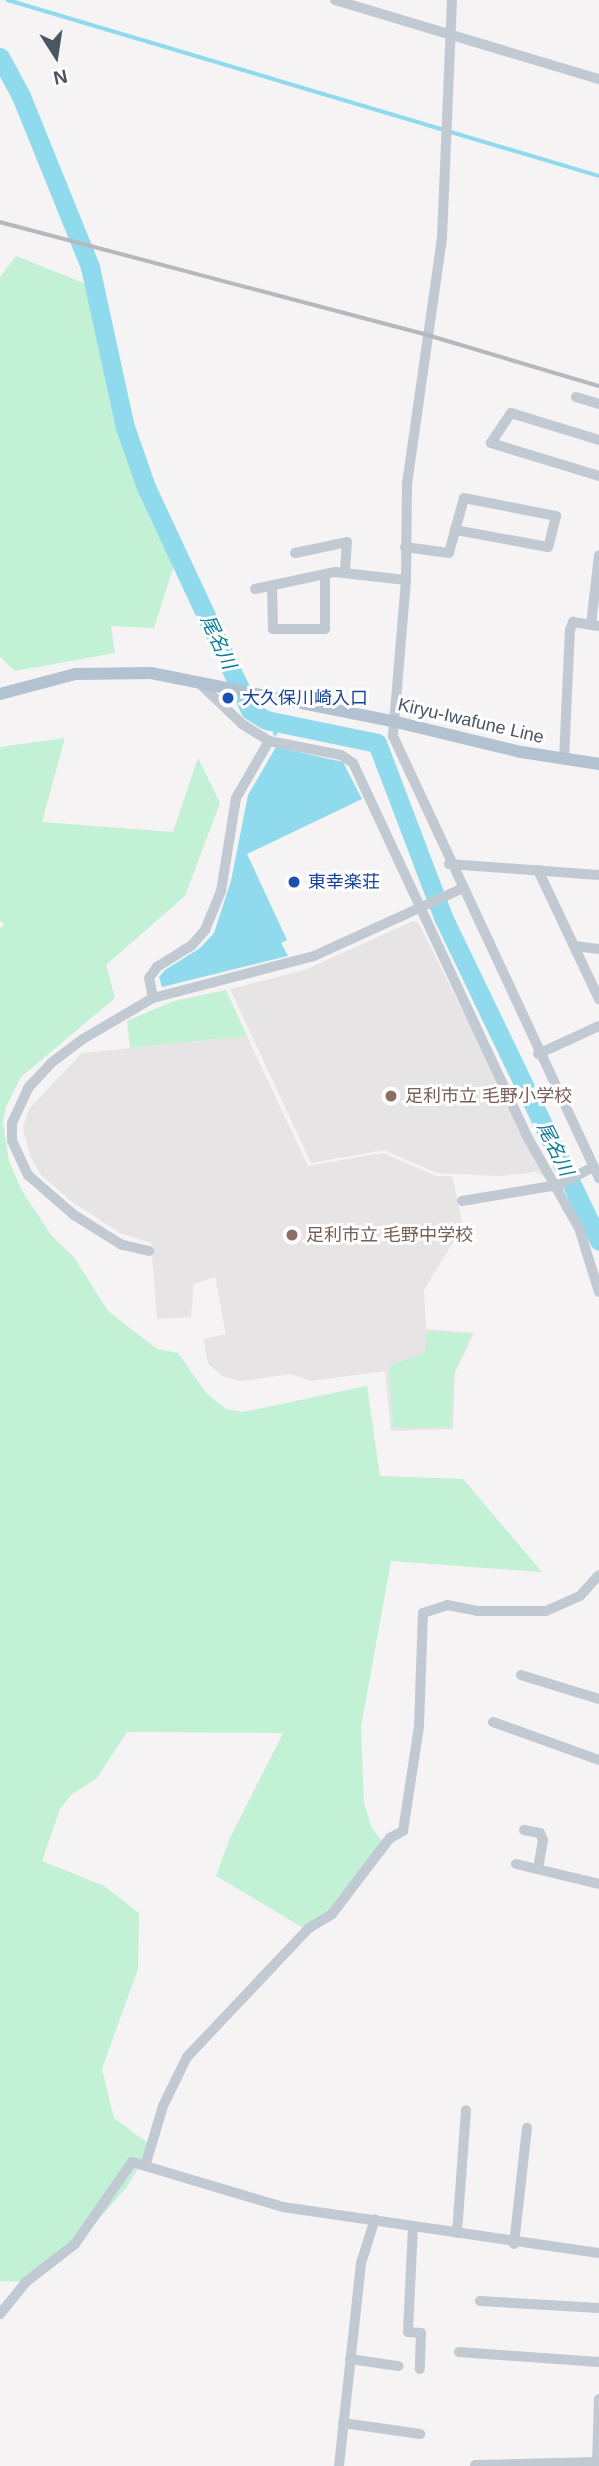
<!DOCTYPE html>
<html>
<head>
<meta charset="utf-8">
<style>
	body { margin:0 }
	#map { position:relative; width:599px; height:2466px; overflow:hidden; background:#f5f3f3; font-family:Arial,"Noto Sans JP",sans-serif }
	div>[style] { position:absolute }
	.education>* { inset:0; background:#e6e4e5 }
	.green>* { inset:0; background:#c3f1d5 }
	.water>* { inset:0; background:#90daee }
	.stream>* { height:3.5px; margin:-1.75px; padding:0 1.75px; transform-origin:1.75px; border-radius:1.75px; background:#90daee }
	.river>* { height:19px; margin:-9.5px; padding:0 9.5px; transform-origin:9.5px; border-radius:9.5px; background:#90daee }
	.minor>* { height:10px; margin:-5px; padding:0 5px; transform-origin:5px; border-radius:5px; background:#c1cad2 }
	.major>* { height:12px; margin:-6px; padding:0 6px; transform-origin:6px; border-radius:6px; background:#b3c2d1 }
	.rail>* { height:3.5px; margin:-1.75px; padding:0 1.75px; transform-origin:1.75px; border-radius:1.75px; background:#b5b8bd }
	.dots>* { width:19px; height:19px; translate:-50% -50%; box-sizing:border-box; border:4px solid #fff; border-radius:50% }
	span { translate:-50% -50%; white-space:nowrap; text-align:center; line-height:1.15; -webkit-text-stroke:6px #fff; paint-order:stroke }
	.transit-label { font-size:18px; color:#164399 }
	.left { translate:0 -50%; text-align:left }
	.street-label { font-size:18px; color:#4a5661 }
	.education-label { font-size:18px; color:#785e54 }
	.water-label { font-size:19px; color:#0c7c9b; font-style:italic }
	.north { position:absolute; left:21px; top:21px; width:70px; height:70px; -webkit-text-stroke:5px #fff; paint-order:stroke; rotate:168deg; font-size:19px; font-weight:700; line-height:28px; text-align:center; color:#4a5661 }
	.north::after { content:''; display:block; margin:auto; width:24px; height:32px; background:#4a5661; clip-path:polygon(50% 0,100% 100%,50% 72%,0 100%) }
</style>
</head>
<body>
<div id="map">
	<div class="education">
		<div style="clip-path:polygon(413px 921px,419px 924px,546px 1177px,535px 1172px,500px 1176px,437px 1173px,384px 1150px,311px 1163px,230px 989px,305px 970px)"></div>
		<div style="clip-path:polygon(247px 1036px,308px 1166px,383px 1153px,436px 1176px,452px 1176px,463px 1226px,424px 1290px,426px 1329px,474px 1333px,455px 1373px,453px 1429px,391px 1431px,385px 1371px,311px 1381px,291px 1374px,242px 1381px,224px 1377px,208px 1364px,203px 1339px,226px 1334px,215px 1277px,194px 1284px,191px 1317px,157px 1319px,151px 1243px,120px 1233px,71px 1201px,41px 1175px,30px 1156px,23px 1128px,29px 1109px,82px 1053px)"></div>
	</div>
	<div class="green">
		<div style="clip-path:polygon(16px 256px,86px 284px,129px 454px,175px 562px,154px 628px,111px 626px,115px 653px,15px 671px,0 657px,0 277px)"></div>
		<div style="clip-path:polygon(65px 738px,42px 822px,173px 832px,198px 758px,220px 803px,185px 896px,106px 965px,115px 998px,21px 1077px,6px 1107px,3px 1122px,9px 1161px,22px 1191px,52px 1236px,73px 1256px,108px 1311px,157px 1349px,178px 1353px,207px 1394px,226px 1409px,243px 1412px,367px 1386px,380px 1476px,463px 1479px,542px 1572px,391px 1561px,361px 1727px,364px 1803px,372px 1828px,386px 1847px,312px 1933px,216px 1876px,230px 1838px,283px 1733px,127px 1732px,97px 1778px,71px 1795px,60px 1809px,42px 1861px,104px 1886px,139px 1913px,138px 1969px,102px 2069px,114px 2118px,152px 2146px,126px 2188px,91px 2228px,34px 2282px,0 2281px,0 929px,4px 924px,0 921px,0 747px)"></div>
		<div style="clip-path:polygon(226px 990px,247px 1036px,130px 1048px,127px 1021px,174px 1001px)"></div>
		<div style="clip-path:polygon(427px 1331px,472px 1334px,454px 1373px,451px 1427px,393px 1428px,389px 1366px,424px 1353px)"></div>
	</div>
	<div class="water">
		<div style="clip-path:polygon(276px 747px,343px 762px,362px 799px,247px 854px,287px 940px,281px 943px,288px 956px,162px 987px,159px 977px,165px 970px,200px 948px,214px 933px,231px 881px,248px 795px)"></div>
	</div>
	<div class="stream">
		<div style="left:8px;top:0;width:617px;rotate:16.58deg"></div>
		<div style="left:275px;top:734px;width:11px;rotate:-85deg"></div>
	</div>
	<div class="river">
		<div style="left:0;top:57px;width:44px;rotate:61.7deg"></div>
		<div style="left:21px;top:96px;width:184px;rotate:68deg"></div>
		<div style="left:90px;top:267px;width:164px;rotate:77.7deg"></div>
		<div style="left:125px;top:427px;width:64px;rotate:70.7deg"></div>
		<div style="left:146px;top:487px;width:246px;rotate:65deg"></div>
		<div style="left:250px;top:710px;width:19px;rotate:32deg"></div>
		<div style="left:266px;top:720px;width:113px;rotate:11.7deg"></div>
		<div style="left:377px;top:743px;width:188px;rotate:69.2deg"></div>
		<div style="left:444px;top:919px;width:357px;rotate:64.3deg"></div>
	</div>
	<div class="minor">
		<div style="left:335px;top:0;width:276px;rotate:16.7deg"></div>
		<div style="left:452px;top:0;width:238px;rotate:92.4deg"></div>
		<div style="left:442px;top:238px;width:248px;rotate:98.1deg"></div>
		<div style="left:407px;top:484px;width:96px;rotate:90.6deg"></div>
		<div style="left:406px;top:580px;width:157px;rotate:94.8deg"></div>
		<div style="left:393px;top:736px;width:488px;rotate:65deg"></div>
		<div style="left:576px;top:397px;width:24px;rotate:17deg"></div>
		<div style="left:599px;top:440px;width:92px;rotate:-162.9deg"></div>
		<div style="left:511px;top:413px;width:36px;rotate:124deg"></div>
		<div style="left:491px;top:443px;width:113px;rotate:17deg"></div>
		<div style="left:405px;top:547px;width:44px;rotate:7.8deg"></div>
		<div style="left:449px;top:553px;width:24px;rotate:-75deg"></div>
		<div style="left:455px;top:530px;width:33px;rotate:-74deg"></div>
		<div style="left:464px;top:498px;width:94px;rotate:11.1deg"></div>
		<div style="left:556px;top:516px;width:32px;rotate:104deg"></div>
		<div style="left:548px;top:547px;width:95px;rotate:-169.6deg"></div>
		<div style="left:295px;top:553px;width:53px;rotate:-11.9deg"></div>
		<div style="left:347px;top:542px;width:30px;rotate:94deg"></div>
		<div style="left:272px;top:585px;width:44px;rotate:88.7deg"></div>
		<div style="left:273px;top:629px;width:52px"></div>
		<div style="left:325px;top:629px;width:55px;rotate:-90deg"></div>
		<div style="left:255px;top:589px;width:82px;rotate:-12deg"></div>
		<div style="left:335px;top:572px;width:71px;rotate:6.4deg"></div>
		<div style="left:591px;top:625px;width:70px;rotate:-83.5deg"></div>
		<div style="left:199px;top:683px;width:59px;rotate:43.6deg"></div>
		<div style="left:242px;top:724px;width:32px;rotate:32deg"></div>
		<div style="left:269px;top:741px;width:73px;rotate:11deg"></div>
		<div style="left:341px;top:755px;width:14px;rotate:34deg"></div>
		<div style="left:353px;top:763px;width:414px;rotate:65deg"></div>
		<div style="left:528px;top:1138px;width:103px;rotate:60.5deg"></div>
		<div style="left:579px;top:1228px;width:67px;rotate:72.6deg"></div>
		<div style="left:564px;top:760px;width:130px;rotate:-87.4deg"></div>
		<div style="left:570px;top:630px;width:9px;rotate:-69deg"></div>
		<div style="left:573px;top:622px;width:26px;rotate:9deg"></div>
		<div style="left:449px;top:864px;width:150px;rotate:4.2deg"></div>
		<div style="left:538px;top:870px;width:143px;rotate:64.7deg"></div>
		<div style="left:575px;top:946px;width:24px;rotate:7deg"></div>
		<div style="left:153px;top:998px;width:20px;rotate:-101deg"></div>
		<div style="left:149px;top:978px;width:14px;rotate:-54deg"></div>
		<div style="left:157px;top:967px;width:41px;rotate:-32.2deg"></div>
		<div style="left:192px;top:945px;width:20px;rotate:-49deg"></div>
		<div style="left:205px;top:930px;width:42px;rotate:-67.7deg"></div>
		<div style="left:221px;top:891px;width:94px;rotate:-80.8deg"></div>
		<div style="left:236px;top:798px;width:66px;rotate:-59.9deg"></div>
		<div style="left:538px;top:1054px;width:67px;rotate:-24.7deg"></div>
		<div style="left:462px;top:1201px;width:97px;rotate:-9.5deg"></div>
		<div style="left:558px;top:1185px;width:39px;rotate:-27deg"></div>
		<div style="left:149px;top:1251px;width:28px;rotate:-167deg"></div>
		<div style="left:122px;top:1245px;width:57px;rotate:-148deg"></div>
		<div style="left:74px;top:1215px;width:61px;rotate:-139deg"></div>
		<div style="left:28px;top:1175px;width:38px;rotate:-115deg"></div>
		<div style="left:12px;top:1140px;width:17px;rotate:-90deg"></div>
		<div style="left:12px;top:1123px;width:38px;rotate:-65deg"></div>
		<div style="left:28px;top:1088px;width:34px;rotate:-47deg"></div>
		<div style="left:51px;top:1063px;width:40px;rotate:-37deg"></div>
		<div style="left:83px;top:1039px;width:81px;rotate:-30.4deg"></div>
		<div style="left:153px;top:998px;width:166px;rotate:-14.6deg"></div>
		<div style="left:314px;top:956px;width:162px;rotate:-24.5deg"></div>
		<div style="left:521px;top:1675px;width:82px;rotate:17.1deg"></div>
		<div style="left:493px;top:1722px;width:113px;rotate:19.7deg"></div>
		<div style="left:524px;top:1830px;width:16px;rotate:11deg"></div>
		<div style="left:540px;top:1833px;width:8px;rotate:67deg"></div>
		<div style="left:543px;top:1840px;width:28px;rotate:100deg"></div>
		<div style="left:516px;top:1864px;width:85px;rotate:13.5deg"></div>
		<div style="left:146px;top:2163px;width:59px;rotate:-73.4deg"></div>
		<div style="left:163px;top:2106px;width:55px;rotate:-63.9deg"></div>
		<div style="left:187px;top:2057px;width:178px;rotate:-46.6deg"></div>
		<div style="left:309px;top:1928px;width:27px;rotate:-31deg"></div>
		<div style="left:332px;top:1914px;width:96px;rotate:-52.7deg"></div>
		<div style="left:390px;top:1838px;width:15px;rotate:-28deg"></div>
		<div style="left:403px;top:1831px;width:106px;rotate:-81.3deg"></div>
		<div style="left:419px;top:1726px;width:113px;rotate:-88deg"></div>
		<div style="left:423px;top:1613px;width:25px;rotate:-18deg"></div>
		<div style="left:447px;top:1605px;width:31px;rotate:11deg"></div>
		<div style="left:477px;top:1611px;width:69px"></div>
		<div style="left:546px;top:1611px;width:37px;rotate:-24deg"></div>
		<div style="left:580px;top:1596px;width:28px;rotate:-48deg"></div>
		<div style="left:413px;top:2226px;width:106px;rotate:92.7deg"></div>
		<div style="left:408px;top:2332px;width:13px;rotate:4deg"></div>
		<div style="left:421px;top:2333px;width:36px;rotate:92deg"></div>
		<div style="left:457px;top:2233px;width:123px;rotate:-85.8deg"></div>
		<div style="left:514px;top:2244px;width:117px;rotate:-83.6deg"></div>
		<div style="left:480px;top:2301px;width:119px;rotate:3.4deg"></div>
		<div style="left:0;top:2314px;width:41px;rotate:-50.9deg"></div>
		<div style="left:26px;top:2282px;width:62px;rotate:-37.8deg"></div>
		<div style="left:75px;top:2244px;width:100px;rotate:-55.2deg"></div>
		<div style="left:132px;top:2162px;width:158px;rotate:16.6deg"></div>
		<div style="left:283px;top:2207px;width:319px;rotate:8.3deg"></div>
		<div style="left:459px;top:2352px;width:140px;rotate:4.1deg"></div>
		<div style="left:350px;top:2359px;width:49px;rotate:8.3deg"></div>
		<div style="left:343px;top:2423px;width:78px;rotate:8.1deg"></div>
		<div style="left:475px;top:2465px;width:122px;rotate:-1.4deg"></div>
		<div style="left:597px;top:2465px;width:66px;rotate:-88.3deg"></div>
		<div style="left:339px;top:2466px;width:204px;rotate:-83.8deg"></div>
		<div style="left:361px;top:2263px;width:46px;rotate:-72.3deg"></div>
	</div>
	<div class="major">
		<div style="left:0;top:694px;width:78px;rotate:-14.9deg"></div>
		<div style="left:75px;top:674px;width:76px;rotate:-0.8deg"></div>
		<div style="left:151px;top:673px;width:246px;rotate:11.3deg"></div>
		<div style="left:392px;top:721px;width:133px;rotate:13.5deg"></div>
		<div style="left:521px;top:752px;width:79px;rotate:8.7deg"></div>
	</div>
	<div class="rail">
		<div style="left:0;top:222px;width:446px;rotate:14.8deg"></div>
		<div style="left:431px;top:336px;width:175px;rotate:16.6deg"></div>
	</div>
	<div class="dots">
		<div style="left:228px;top:698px;background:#1a4fb4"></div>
		<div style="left:294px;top:882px;background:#1a4fb4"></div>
		<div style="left:391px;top:1096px;background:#8d6e63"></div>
		<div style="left:292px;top:1235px;background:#8d6e63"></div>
	</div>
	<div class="transit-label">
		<span class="left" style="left:242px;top:698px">大久保川崎入口</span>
		<span class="left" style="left:308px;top:882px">東幸楽荘</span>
	</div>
	<div class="street-label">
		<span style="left:471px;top:721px;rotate:13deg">Kiryu-Iwafune Line</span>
	</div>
	<div class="education-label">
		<span class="left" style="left:405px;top:1096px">足利市立 毛野小学校</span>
		<span class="left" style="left:306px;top:1235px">足利市立 毛野中学校</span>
	</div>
	<div class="water-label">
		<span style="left:218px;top:642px;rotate:65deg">尾名川</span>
		<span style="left:555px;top:1149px;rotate:64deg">尾名川</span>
	</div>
	<div class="north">N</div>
</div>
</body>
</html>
